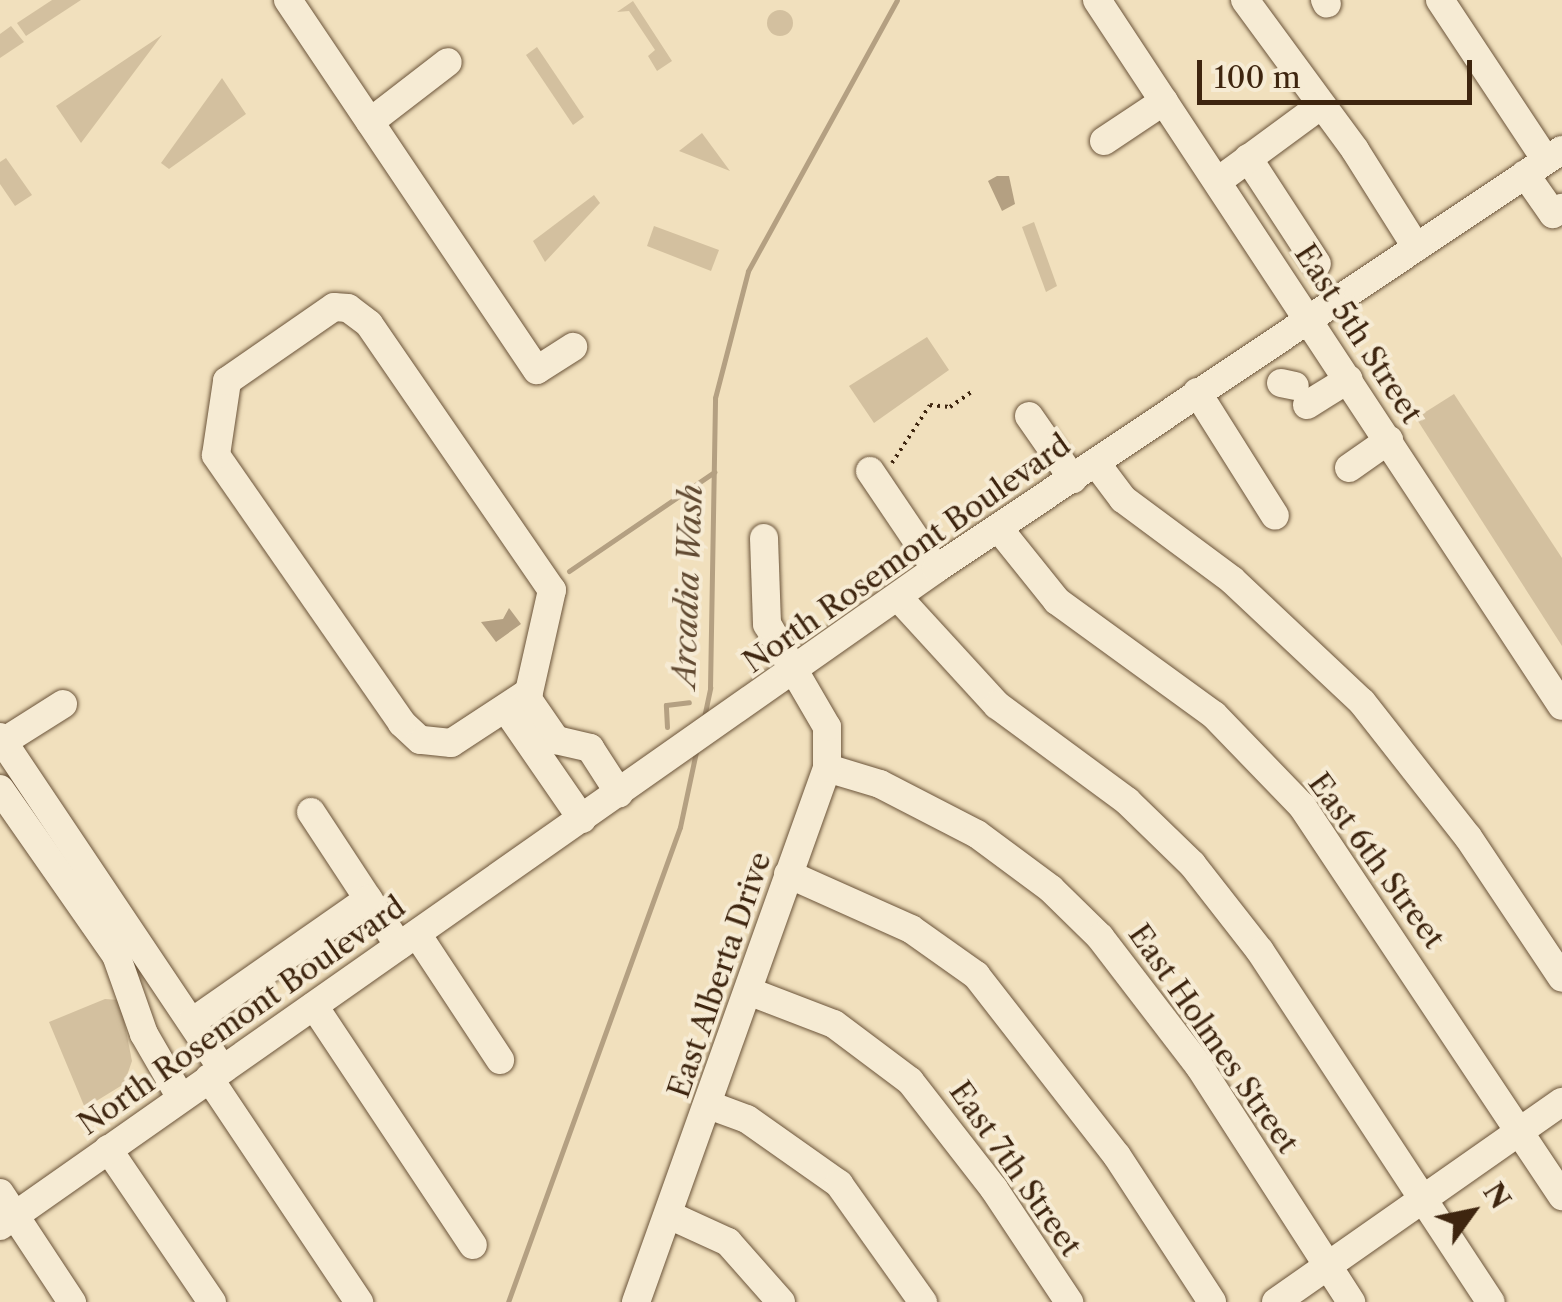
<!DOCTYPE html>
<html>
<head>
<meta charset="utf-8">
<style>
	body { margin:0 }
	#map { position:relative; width:1562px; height:1302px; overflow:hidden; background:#f1e0bd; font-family:"Libre Caslon Text",serif }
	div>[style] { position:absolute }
	.green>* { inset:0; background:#d3c09f }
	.round { border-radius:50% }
	.water>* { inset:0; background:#b4a082 }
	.stream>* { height:5px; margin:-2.5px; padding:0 2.5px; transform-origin:2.5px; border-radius:2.5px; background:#b4a082 }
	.path>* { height:4px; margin-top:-2px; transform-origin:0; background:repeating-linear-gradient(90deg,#3e250f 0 2.5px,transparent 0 7.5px) }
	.roads { filter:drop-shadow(0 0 2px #6b543a) drop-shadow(0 0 2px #6b543a) }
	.minor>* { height:28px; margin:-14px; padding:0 14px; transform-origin:14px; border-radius:14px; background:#f6ebd4 }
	span { translate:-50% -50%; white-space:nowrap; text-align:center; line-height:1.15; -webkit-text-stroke:8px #f6ebd4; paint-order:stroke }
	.street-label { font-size:30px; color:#3e250f }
	.water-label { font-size:32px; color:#614a32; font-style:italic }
	.north { position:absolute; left:1422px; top:1162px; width:100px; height:100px; -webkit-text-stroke:8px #f6ebd4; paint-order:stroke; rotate:57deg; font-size:28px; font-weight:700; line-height:40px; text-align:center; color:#3e250f }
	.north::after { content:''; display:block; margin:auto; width:35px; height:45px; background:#3e250f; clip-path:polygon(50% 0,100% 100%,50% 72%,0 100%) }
	.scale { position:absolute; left:1197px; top:60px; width:275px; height:45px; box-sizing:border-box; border:5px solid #3e250f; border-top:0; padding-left:12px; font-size:30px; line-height:35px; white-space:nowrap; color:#3e250f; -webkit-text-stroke:8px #f6ebd4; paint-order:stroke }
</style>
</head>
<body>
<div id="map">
	<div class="green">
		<div style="clip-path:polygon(52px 0,81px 0,26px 36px,17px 23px)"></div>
		<div style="clip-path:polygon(633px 1px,672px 61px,657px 71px,648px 56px,655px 50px,629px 11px,617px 12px)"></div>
		<div class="round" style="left:767px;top:10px;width:26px;height:26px"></div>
		<div style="clip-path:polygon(11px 26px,24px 42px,0 58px,0 34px)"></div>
		<div style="clip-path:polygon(162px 35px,81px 143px,56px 106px)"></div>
		<div style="clip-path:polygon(537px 47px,584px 117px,573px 125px,526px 55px)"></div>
		<div style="clip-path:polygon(222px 78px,246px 114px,169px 169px,161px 163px)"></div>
		<div style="clip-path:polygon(702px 133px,730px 171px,679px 151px)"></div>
		<div style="clip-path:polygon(6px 158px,32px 195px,15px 206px,0 184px,0 162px)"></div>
		<div style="clip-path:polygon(594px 195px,600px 203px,545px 262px,533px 241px)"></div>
		<div style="clip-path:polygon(1034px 222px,1057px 286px,1046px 292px,1022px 227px)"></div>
		<div style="clip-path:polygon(654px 226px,719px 250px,711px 271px,647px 246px)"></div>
		<div style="clip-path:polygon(927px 337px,949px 370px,874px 423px,849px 386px)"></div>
		<div style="clip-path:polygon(1454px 394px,1562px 558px,1562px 646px,1416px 418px)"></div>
		<div style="clip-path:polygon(105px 999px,120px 1000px,132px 1061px,124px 1084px,85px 1108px,49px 1022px)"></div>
	</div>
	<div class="water">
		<div style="clip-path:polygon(997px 176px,1009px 176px,1015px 204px,1002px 211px,988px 181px)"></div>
		<div style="clip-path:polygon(509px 608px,521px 624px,496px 642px,481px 622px,503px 619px)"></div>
	</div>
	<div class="stream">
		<div style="left:569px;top:571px;width:176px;rotate:-34.3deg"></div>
		<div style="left:703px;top:722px;width:35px;rotate:-78deg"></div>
		<div style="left:710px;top:688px;width:290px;rotate:-89deg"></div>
		<div style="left:715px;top:398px;width:131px;rotate:-75.4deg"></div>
		<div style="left:748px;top:271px;width:309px;rotate:-61.2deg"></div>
		<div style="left:667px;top:727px;width:22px;rotate:-93deg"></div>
		<div style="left:666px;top:705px;width:23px;rotate:-7deg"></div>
		<div style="left:508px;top:1302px;width:505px;rotate:-70.09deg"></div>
		<div style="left:680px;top:827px;width:77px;rotate:-78deg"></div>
	</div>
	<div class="path">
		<div style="left:892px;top:463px;width:69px;rotate:-56.8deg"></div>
		<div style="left:930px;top:405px;width:20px;rotate:6deg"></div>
		<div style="left:950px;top:407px;width:28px;rotate:-35deg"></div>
	</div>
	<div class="roads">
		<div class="minor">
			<div style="left:288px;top:0;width:446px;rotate:56.1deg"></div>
			<div style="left:537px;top:370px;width:43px;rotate:-32.6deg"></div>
			<div style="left:1097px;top:0;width:845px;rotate:56.63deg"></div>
			<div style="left:1245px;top:0;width:186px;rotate:53.7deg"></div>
			<div style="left:1355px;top:150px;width:115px;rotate:57.8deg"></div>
			<div style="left:1325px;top:0;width:4px;rotate:63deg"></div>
			<div style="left:1440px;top:0;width:192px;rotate:56.5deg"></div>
			<div style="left:370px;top:122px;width:98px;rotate:-37.6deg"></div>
			<div style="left:1104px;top:141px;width:72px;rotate:-33.7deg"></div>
			<div style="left:1248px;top:158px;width:126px;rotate:56.9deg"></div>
			<div style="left:1525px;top:174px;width:49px;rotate:55deg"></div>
			<div style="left:1553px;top:214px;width:11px;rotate:-34deg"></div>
			<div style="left:1218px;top:181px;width:127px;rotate:-36.3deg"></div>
			<div style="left:334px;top:307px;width:14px;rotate:4deg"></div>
			<div style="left:348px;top:308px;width:26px;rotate:37deg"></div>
			<div style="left:369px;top:324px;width:323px;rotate:55.5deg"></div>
			<div style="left:552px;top:590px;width:105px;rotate:102.7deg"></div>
			<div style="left:529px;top:692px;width:93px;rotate:146.8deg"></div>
			<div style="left:451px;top:743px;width:31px;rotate:-174deg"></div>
			<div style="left:420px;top:740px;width:25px;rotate:-137deg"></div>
			<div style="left:402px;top:723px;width:326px;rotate:-124.8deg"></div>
			<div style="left:216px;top:455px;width:75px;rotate:-81.5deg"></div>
			<div style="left:227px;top:381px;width:130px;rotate:-34.7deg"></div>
			<div style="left:1281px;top:383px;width:14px;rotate:12deg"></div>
			<div style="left:1197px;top:392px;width:146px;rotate:57.8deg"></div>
			<div style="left:1307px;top:405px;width:49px;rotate:-31.8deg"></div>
			<div style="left:1029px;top:416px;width:77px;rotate:55.1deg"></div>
			<div style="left:1096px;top:463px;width:45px;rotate:53.1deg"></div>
			<div style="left:1123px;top:499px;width:136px;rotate:36.6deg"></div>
			<div style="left:1232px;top:580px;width:178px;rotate:43.2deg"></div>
			<div style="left:1362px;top:702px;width:172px;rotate:51.9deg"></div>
			<div style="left:1468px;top:837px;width:169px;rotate:56.3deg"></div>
			<div style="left:1349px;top:468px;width:49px;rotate:-35deg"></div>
			<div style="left:870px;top:471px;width:118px;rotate:56deg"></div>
			<div style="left:1000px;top:530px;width:91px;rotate:51.2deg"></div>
			<div style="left:1057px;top:601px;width:194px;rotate:36deg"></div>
			<div style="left:1214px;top:715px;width:127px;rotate:46deg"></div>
			<div style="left:1302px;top:806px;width:469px;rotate:56.3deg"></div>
			<div style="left:898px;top:597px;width:147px;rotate:47.5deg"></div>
			<div style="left:997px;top:705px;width:162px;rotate:36.4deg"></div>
			<div style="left:1127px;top:801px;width:91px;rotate:44.1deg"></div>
			<div style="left:1192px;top:864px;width:110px;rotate:52deg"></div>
			<div style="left:1260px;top:951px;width:420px;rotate:56.7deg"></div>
			<div style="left:525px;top:695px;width:55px;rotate:55.4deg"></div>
			<div style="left:556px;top:740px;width:35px;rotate:13deg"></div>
			<div style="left:590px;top:748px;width:54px;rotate:57.2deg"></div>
			<div style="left:506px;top:709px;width:134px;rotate:55.4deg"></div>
			<div style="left:0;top:737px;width:399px;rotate:56.2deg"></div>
			<div style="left:3px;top:742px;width:71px;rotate:-32.3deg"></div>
			<div style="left:827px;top:768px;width:55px;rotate:16.8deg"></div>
			<div style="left:880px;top:784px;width:109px;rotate:27.3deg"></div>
			<div style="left:977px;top:834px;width:92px;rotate:36.6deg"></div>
			<div style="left:1051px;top:889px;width:69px;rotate:44.4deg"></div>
			<div style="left:1100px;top:937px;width:163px;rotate:52.5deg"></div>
			<div style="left:1199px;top:1066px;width:281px;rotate:57.2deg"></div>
			<div style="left:0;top:789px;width:203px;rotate:55.1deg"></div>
			<div style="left:116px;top:955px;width:84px;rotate:70.5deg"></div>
			<div style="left:144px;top:1034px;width:74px;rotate:60deg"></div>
			<div style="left:311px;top:812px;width:160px;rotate:56.7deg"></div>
			<div style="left:788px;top:874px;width:135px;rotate:24.1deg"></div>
			<div style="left:911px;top:929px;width:80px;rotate:35.3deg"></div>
			<div style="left:976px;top:975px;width:229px;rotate:52.1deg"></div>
			<div style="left:1117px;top:1156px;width:174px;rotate:56.9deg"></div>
			<div style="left:417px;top:934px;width:151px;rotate:56.6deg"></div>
			<div style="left:748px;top:991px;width:92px;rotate:21deg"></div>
			<div style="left:834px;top:1024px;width:95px;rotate:36.9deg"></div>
			<div style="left:910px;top:1081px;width:137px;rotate:52.1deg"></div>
			<div style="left:994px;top:1189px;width:136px;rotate:56.4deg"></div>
			<div style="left:314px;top:1006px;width:287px;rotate:56.4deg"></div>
			<div style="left:192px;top:1022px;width:215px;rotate:-34.9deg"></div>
			<div style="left:209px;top:1078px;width:270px;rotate:56.2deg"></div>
			<div style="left:709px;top:1105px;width:40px;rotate:20.2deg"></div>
			<div style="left:747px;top:1119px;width:113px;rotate:35.2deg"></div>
			<div style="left:839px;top:1184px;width:145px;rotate:54.6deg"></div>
			<div style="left:108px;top:1149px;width:185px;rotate:55.8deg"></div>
			<div style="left:0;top:1193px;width:131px;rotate:56.6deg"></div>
			<div style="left:669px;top:1215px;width:65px;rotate:24.6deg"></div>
			<div style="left:728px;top:1242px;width:80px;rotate:48.5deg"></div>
			<div style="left:0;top:1226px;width:1144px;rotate:-35.07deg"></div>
			<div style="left:936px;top:569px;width:753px;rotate:-33.8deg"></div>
			<div style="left:636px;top:1302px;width:567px;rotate:-70.32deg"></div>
			<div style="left:827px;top:768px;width:41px;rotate:-90deg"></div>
			<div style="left:827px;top:727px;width:119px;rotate:-120.2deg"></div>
			<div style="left:767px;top:624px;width:86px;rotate:-92deg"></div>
			<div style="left:1276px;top:1302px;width:349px;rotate:-35deg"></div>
		</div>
	</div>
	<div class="street-label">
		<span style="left:1358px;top:334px;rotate:57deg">East 5th Street</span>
		<span style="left:907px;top:554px;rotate:-35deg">North Rosemont Boulevard</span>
		<span style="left:1376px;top:861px;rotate:54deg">East 6th Street</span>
		<span style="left:720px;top:975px;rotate:-71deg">East Alberta Drive</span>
		<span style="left:242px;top:1016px;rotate:-35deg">North Rosemont Boulevard</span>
		<span style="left:1213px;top:1039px;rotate:55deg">East Holmes Street</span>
		<span style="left:1015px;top:1169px;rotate:55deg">East 7th Street</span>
	</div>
	<div class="water-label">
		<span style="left:688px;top:586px;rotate:-88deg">Arcadia Wash</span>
	</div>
	<div class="north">N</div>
	<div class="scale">100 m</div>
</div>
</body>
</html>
